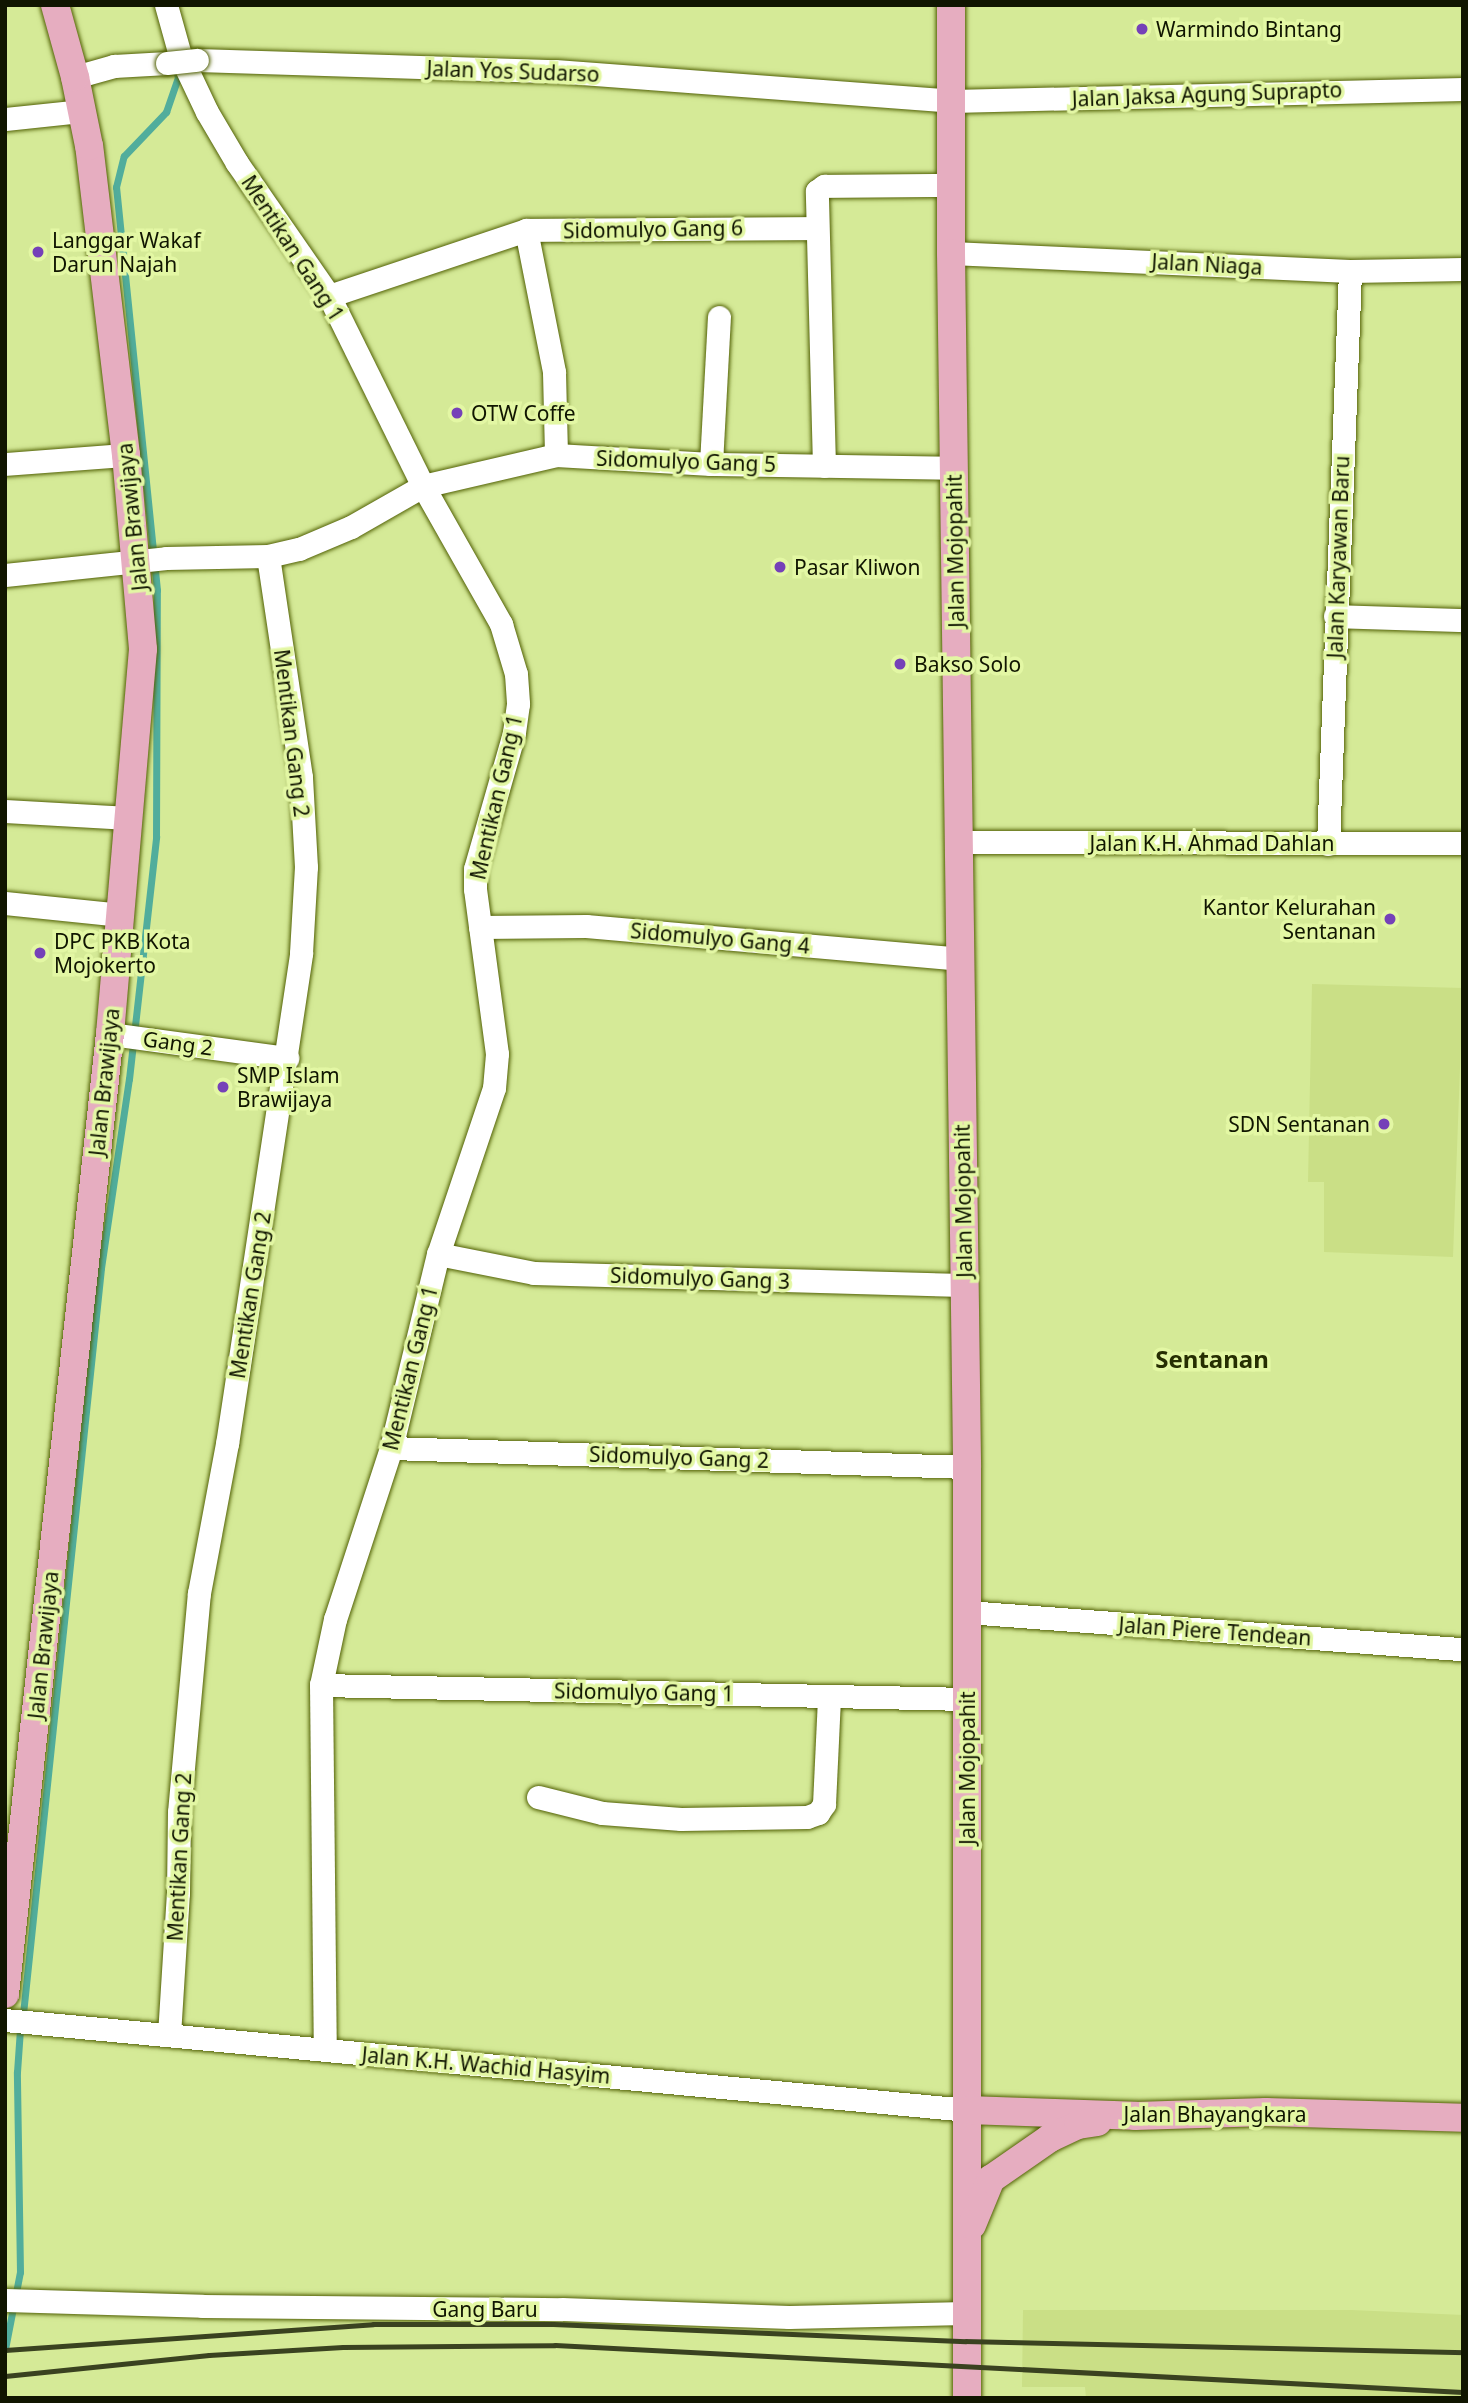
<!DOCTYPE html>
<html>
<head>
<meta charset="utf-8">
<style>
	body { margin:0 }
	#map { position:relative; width:1468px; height:2403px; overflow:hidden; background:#d5ea97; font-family:"Noto Sans",sans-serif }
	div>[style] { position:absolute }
	.built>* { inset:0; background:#cadf86 }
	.stream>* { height:7px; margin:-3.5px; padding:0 3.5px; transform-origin:3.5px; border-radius:3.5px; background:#51ad9c }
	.roads { filter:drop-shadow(0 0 2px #526105) drop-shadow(0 0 2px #526105) }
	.minor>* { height:23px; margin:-11.5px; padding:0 11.5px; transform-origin:11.5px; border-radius:11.5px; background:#fff }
	.major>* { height:28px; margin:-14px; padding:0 14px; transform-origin:14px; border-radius:14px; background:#e6adc0 }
	.rail>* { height:5px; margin:-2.5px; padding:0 2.5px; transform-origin:2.5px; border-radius:2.5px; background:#3a4220 }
	.bridges { filter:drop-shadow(0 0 2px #526105) drop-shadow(0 0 2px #526105) }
	.minor-bridge>* { height:23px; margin:-11.5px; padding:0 11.5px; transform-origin:11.5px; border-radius:11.5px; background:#fff }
	.dots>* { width:19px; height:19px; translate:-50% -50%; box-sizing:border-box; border:4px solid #e3f7a4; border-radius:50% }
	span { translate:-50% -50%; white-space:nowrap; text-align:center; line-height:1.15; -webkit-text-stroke:7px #e3f7a4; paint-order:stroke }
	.poi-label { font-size:21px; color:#101500 }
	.left { translate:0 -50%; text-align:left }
	.right { translate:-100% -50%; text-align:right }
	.street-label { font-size:21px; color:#101500 }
	.quarter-label { font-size:24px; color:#262e02; font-weight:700 }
	.frame { position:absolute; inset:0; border:7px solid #101500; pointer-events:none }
</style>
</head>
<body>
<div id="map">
	<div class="built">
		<div style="clip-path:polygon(1312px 984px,1463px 988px,1453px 1257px,1324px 1252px,1324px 1182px,1308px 1182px)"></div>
		<div style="clip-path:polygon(1023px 2310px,1352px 2310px,1463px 2315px,1463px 2398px,1086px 2398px,1085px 2387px,1022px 2387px)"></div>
	</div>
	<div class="stream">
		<div style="left:23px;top:2014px;width:750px;rotate:-84.03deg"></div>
		<div style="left:101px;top:1268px;width:191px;rotate:-81.6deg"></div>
		<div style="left:129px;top:1079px;width:244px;rotate:-83.6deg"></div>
		<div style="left:156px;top:837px;width:247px;rotate:-89.8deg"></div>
		<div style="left:157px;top:590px;width:405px;rotate:-95.8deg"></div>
		<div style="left:116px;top:187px;width:32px;rotate:-76deg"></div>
		<div style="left:124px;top:156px;width:61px;rotate:-46.3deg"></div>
		<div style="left:166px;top:112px;width:37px;rotate:-71deg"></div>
		<div style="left:178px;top:77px;width:7px;rotate:-106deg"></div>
		<div style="left:5px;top:2349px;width:78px;rotate:-79deg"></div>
		<div style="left:20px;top:2272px;width:200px;rotate:-90.9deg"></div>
		<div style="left:17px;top:2072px;width:39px;rotate:-86deg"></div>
	</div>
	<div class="roads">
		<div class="minor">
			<div style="left:166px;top:5px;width:52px;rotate:74.4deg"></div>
			<div style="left:180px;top:55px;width:63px;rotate:64.7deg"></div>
			<div style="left:207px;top:112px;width:59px;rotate:59.5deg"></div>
			<div style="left:237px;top:163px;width:162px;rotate:55.3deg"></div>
			<div style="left:329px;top:296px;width:212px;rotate:63.7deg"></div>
			<div style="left:423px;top:486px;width:159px;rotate:60.5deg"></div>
			<div style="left:501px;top:624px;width:52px;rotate:73.3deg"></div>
			<div style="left:516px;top:674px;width:30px;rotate:86deg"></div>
			<div style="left:518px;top:704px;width:29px;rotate:98deg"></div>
			<div style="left:514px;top:733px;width:141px;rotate:106deg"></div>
			<div style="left:475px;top:869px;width:20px;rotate:90deg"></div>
			<div style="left:475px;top:889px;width:166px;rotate:82.4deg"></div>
			<div style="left:497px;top:1054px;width:34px;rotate:95deg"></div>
			<div style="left:494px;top:1088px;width:175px;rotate:108.6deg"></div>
			<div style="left:438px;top:1254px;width:200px;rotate:103.6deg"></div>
			<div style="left:391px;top:1448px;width:180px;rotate:108.1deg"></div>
			<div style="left:335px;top:1619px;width:67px;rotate:102deg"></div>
			<div style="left:321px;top:1685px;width:365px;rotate:89.4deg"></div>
			<div style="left:197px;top:60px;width:358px;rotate:1.8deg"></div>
			<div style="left:555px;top:71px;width:398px;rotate:4.3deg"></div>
			<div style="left:952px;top:101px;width:511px;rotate:-1.35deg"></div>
			<div style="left:75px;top:77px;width:41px;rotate:-15.8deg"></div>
			<div style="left:114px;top:66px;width:53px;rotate:-3.2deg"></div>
			<div style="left:5px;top:119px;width:76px;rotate:-6deg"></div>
			<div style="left:526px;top:230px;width:145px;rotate:78.8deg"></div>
			<div style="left:554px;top:372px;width:83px;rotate:88.6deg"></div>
			<div style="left:951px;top:253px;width:399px;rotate:2.6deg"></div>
			<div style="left:1350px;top:271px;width:113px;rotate:-1deg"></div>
			<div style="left:329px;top:296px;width:208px;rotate:-18.5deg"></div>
			<div style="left:526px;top:230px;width:289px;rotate:-0.4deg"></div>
			<div style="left:5px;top:464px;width:121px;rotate:-4.3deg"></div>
			<div style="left:711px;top:464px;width:147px;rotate:-86.9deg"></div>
			<div style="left:824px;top:466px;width:275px;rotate:-91.5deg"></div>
			<div style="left:817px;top:191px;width:9px;rotate:-36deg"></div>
			<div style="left:824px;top:186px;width:127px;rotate:-0.5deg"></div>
			<div style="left:5px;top:575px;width:162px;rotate:-6deg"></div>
			<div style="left:166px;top:558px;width:102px;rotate:-1.1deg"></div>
			<div style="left:268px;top:556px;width:32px;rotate:-13deg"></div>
			<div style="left:299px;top:549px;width:56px;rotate:-22.9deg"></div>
			<div style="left:351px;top:527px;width:83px;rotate:-29.7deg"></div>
			<div style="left:423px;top:486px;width:137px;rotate:-13.1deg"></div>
			<div style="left:556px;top:455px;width:155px;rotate:3.3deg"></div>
			<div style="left:711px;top:464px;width:243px;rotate:0.9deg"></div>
			<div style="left:1335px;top:616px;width:128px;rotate:1.8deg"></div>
			<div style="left:5px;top:811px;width:124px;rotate:3.2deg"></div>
			<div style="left:961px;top:842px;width:502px;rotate:0.11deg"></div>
			<div style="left:1328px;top:844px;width:573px;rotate:-87.8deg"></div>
			<div style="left:5px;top:903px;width:117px;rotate:5.9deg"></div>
			<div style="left:480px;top:927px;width:106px;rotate:-0.5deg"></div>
			<div style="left:586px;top:926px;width:375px;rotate:5deg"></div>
			<div style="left:110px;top:1034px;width:179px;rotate:7.7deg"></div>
			<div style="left:438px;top:1254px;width:98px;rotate:11.2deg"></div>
			<div style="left:534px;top:1273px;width:430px;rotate:1.6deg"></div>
			<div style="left:391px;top:1448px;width:576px;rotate:1.89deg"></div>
			<div style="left:967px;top:1612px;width:497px;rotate:4.3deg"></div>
			<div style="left:321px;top:1685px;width:646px;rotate:1.24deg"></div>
			<div style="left:538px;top:1797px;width:66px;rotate:14deg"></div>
			<div style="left:602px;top:1813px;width:79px;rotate:4.3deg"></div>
			<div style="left:681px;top:1819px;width:126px;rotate:-0.9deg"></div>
			<div style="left:807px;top:1817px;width:12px;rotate:-20deg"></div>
			<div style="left:818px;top:1813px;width:11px;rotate:-56deg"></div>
			<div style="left:824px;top:1804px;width:107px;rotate:-87.3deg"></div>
			<div style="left:5px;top:2020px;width:966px;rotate:5.34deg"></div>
			<div style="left:169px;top:2035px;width:142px;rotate:-86.4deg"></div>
			<div style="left:178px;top:1893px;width:81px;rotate:-89.3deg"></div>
			<div style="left:179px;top:1812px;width:220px;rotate:-84.8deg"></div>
			<div style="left:199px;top:1593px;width:152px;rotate:-79.4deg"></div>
			<div style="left:227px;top:1444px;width:497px;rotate:-81.4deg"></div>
			<div style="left:301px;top:953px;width:86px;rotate:-86.7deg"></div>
			<div style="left:306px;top:867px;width:90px;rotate:-93.2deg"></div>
			<div style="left:301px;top:777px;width:223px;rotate:-98.5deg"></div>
			<div style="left:5px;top:2300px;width:197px;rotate:1.7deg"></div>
			<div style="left:202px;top:2306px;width:360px;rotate:0.5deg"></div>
			<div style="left:562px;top:2309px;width:227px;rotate:2deg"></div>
			<div style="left:789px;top:2317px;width:176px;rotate:-1.3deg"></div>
		</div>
		<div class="major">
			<div style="left:951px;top:5px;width:248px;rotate:90deg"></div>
			<div style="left:951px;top:253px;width:1214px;rotate:89.24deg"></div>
			<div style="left:967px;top:1467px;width:931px;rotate:90deg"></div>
			<div style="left:5px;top:1994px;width:966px;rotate:-83.76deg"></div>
			<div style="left:110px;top:1034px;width:386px;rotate:-85.1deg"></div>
			<div style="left:143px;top:649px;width:195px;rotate:-95deg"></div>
			<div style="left:126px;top:455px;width:311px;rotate:-96.8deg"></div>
			<div style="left:89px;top:146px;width:70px;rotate:-101.5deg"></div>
			<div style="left:75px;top:77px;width:75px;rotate:-105.5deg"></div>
			<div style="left:967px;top:2110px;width:168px;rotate:2deg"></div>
			<div style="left:1135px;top:2116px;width:131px;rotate:-1.7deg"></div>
			<div style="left:1266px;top:2112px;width:197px;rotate:1.7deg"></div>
			<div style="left:972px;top:2225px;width:50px;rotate:-67.6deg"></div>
			<div style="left:991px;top:2179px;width:72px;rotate:-34.8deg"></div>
			<div style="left:1050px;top:2138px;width:31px;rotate:-25deg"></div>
			<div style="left:1078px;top:2125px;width:20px;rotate:-9deg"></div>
		</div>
	</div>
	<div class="rail">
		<div style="left:5px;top:2350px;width:369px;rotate:-4deg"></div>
		<div style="left:373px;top:2324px;width:180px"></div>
		<div style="left:553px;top:2324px;width:413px;rotate:2.4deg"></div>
		<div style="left:966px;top:2341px;width:497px;rotate:1.3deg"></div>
		<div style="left:5px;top:2376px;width:205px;rotate:-5.9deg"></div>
		<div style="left:209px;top:2355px;width:134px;rotate:-3.4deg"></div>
		<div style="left:343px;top:2347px;width:212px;rotate:-0.5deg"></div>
		<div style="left:555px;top:2345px;width:909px;rotate:2.96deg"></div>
	</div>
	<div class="bridges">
		<div class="minor-bridge">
			<div style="left:167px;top:63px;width:30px;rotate:-6deg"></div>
		</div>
	</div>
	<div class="dots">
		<div style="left:1142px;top:29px;background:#7541b8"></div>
		<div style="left:38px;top:252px;background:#7541b8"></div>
		<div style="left:457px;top:413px;background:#7541b8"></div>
		<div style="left:780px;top:567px;background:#7541b8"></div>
		<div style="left:900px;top:664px;background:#7541b8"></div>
		<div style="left:1390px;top:919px;background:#7541b8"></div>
		<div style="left:40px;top:953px;background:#7541b8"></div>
		<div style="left:223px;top:1087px;background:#7541b8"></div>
		<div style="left:1384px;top:1124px;background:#7541b8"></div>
	</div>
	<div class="poi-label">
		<span class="left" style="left:1156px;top:29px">Warmindo Bintang</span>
		<span class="left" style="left:52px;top:252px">Langgar Wakaf<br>Darun Najah</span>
		<span class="left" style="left:471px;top:413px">OTW Coffe</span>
		<span class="left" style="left:794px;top:567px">Pasar Kliwon</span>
		<span class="left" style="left:914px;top:664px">Bakso Solo</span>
		<span class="right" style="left:1376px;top:919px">Kantor Kelurahan<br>Sentanan</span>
		<span class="left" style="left:54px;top:953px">DPC PKB Kota<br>Mojokerto</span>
		<span class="left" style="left:237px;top:1087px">SMP Islam<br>Brawijaya</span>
		<span class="right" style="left:1370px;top:1124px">SDN Sentanan</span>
	</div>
	<div class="street-label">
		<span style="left:513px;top:71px;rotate:2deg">Jalan Yos Sudarso</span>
		<span style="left:1207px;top:94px;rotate:-2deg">Jalan Jaksa Agung Suprapto</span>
		<span style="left:653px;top:229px;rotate:-1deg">Sidomulyo Gang 6</span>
		<span style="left:293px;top:248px;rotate:57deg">Mentikan Gang 1</span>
		<span style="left:1207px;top:264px;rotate:3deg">Jalan Niaga</span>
		<span style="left:686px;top:461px;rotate:2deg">Sidomulyo Gang 5</span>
		<span style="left:132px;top:517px;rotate:-96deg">Jalan Brawijaya</span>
		<span style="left:955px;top:551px;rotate:-91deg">Jalan Mojopahit</span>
		<span style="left:1338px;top:557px;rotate:-88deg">Jalan Karyawan Baru</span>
		<span style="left:292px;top:733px;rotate:83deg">Mentikan Gang 2</span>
		<span style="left:496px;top:797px;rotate:-77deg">Mentikan Gang 1</span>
		<span style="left:1212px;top:843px">Jalan K.H. Ahmad Dahlan</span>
		<span style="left:720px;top:938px;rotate:5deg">Sidomulyo Gang 4</span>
		<span style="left:178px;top:1043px;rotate:8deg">Gang 2</span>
		<span style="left:104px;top:1082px;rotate:-84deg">Jalan Brawijaya</span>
		<span style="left:963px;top:1201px;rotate:-91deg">Jalan Mojopahit</span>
		<span style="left:700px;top:1278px;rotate:2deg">Sidomulyo Gang 3</span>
		<span style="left:250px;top:1295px;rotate:-81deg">Mentikan Gang 2</span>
		<span style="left:410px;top:1368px;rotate:-76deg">Mentikan Gang 1</span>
		<span style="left:679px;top:1457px;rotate:2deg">Sidomulyo Gang 2</span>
		<span style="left:1215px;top:1631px;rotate:4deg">Jalan Piere Tendean</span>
		<span style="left:43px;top:1645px;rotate:-84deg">Jalan Brawijaya</span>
		<span style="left:644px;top:1692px;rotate:1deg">Sidomulyo Gang 1</span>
		<span style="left:967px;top:1768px;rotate:-90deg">Jalan Mojopahit</span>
		<span style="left:179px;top:1857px;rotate:-87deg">Mentikan Gang 2</span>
		<span style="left:486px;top:2065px;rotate:5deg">Jalan K.H. Wachid Hasyim</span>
		<span style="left:1215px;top:2114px">Jalan Bhayangkara</span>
		<span style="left:485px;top:2309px">Gang Baru</span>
	</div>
	<div class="quarter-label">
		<span style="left:1212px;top:1359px">Sentanan</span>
	</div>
	<div class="frame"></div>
</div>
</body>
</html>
